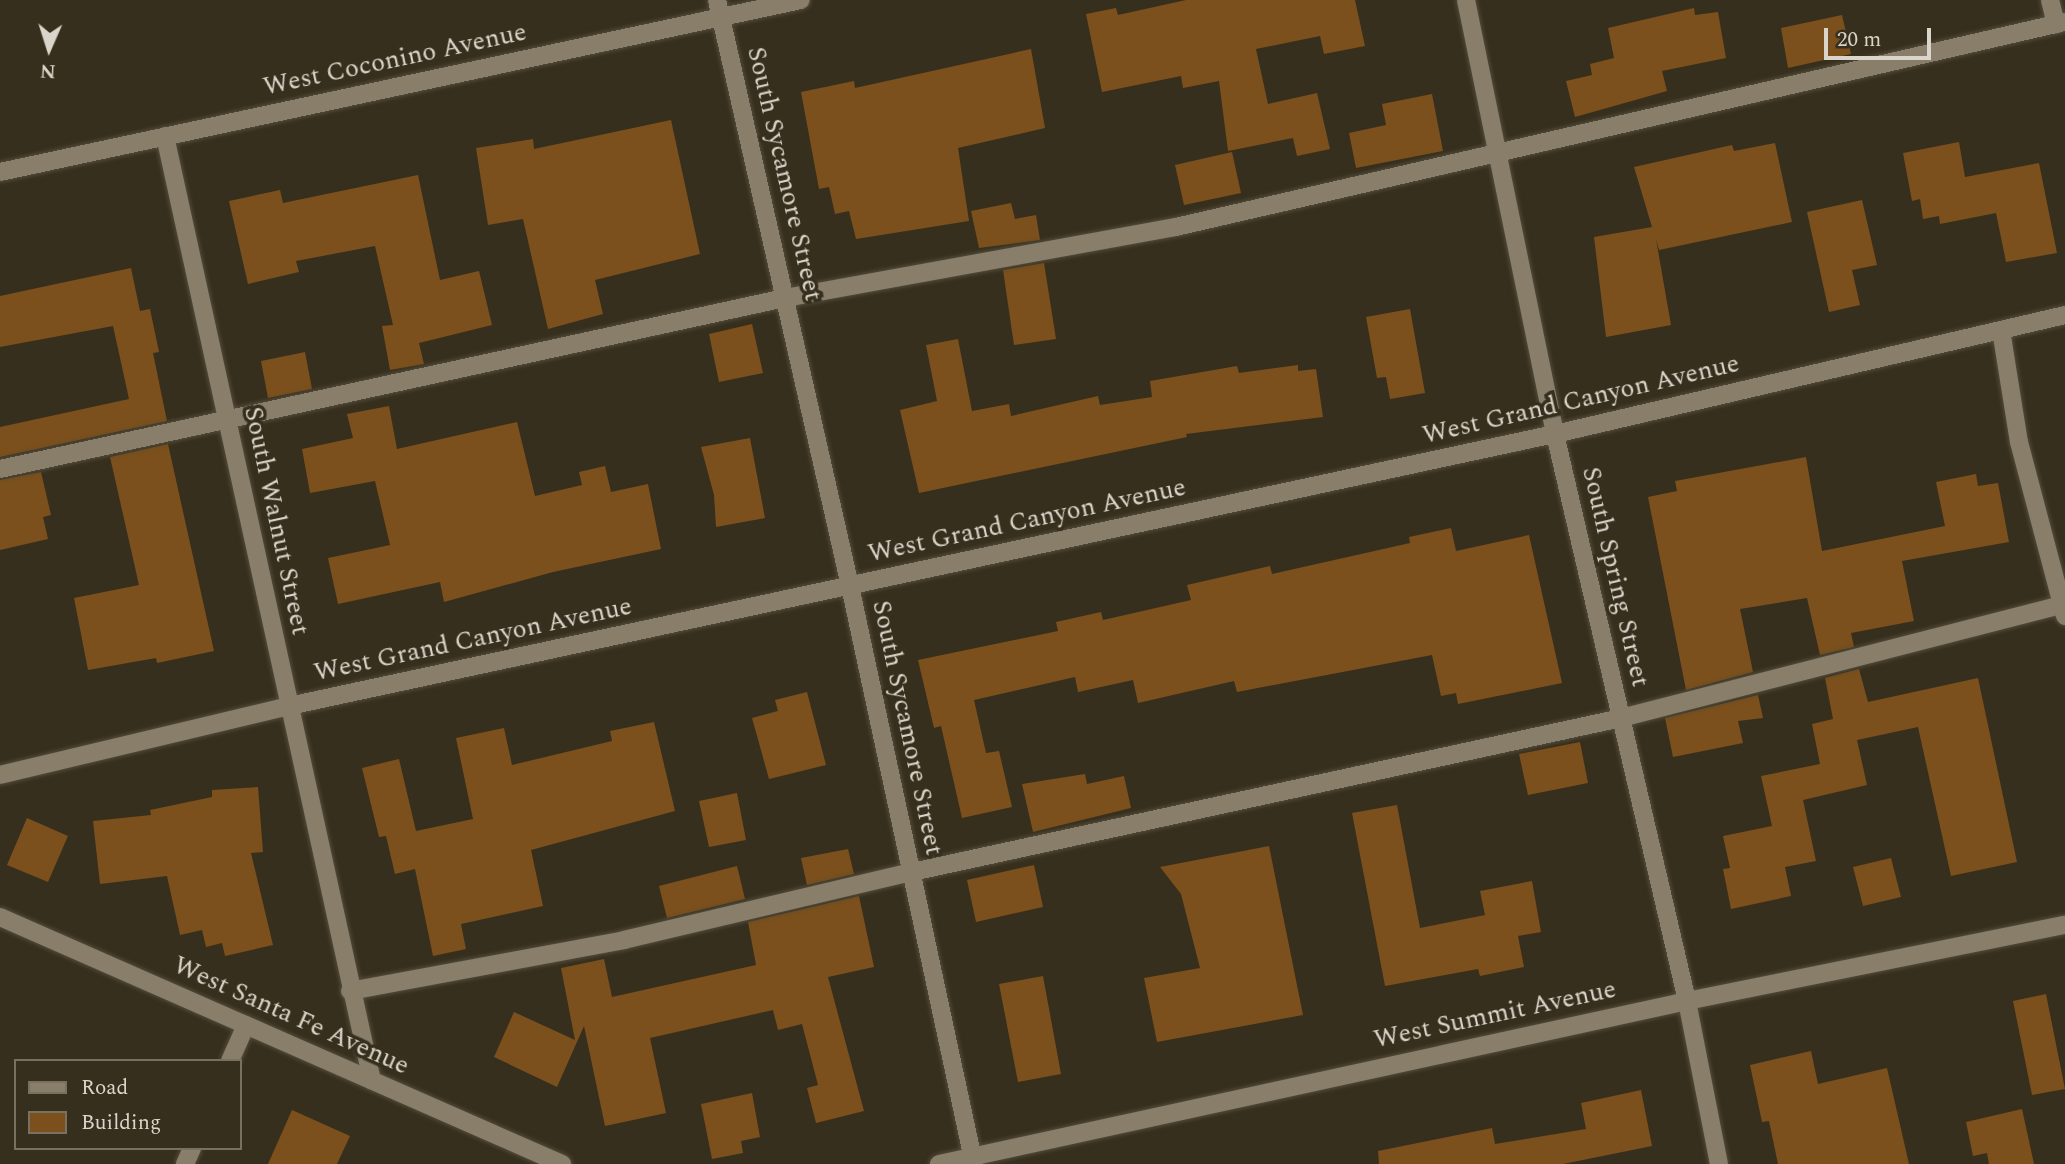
<!DOCTYPE html>
<html>
<head>
<meta charset="utf-8">
<style>
	body { margin:0 }
	#map { position:relative; width:2065px; height:1164px; overflow:hidden; background:#372f1d; font-family:Spectral,serif }
	div>[style] { position:absolute }
	.building>* { inset:0; background:#7b501c }
	.roads { filter:drop-shadow(0 0 2px #534c3c) drop-shadow(0 0 2px #534c3c) }
	.service>* { height:18px; margin:-9px; padding:0 9px; transform-origin:9px; border-radius:9px; background:#887e69 }
	.minor>* { height:18px; margin:-9px; padding:0 9px; transform-origin:9px; border-radius:9px; background:#887e69 }
	.tertiary>* { height:18px; margin:-9px; padding:0 9px; transform-origin:9px; border-radius:9px; background:#887e69 }
	span { translate:-50% -50%; white-space:nowrap; text-align:center; line-height:1.15; -webkit-text-stroke:7px #372f1d; paint-order:stroke }
	.street-label { font-size:26px; color:#dad5ca }
	.legend { position:absolute; left:14px; top:1059px; width:228px; height:91px; box-sizing:border-box; background:#372f1d; border:2px solid #787162; margin:0; padding:9px 12px; list-style:none; font-size:21px; color:#dad5ca }
	.legend li { display:flex; align-items:center; gap:14px; height:35px }
	.legend b { width:35px; border:2px solid #787162 }
	.north { position:absolute; left:14px; top:14px; width:70px; height:70px; -webkit-text-stroke:5px #372f1d; paint-order:stroke; rotate:183deg; font-size:19px; font-weight:700; line-height:28px; text-align:center; color:#dad5ca }
	.north::after { content:''; display:block; margin:auto; width:24px; height:32px; background:#dad5ca; clip-path:polygon(50% 0,100% 100%,50% 72%,0 100%) }
	.scale { position:absolute; left:1824px; top:28px; width:107px; height:32px; box-sizing:border-box; border:4px solid #dad5ca; border-top:0; padding-left:9px; font-size:21px; line-height:24px; white-space:nowrap; color:#dad5ca; -webkit-text-stroke:5px #372f1d; paint-order:stroke }
</style>
</head>
<body>
<div id="map">
	<div class="building">
		<div style="clip-path:polygon(1186px 0,1355px 0,1365px 46px,1324px 54px,1320px 36px,1256px 49px,1268px 104px,1317px 93px,1330px 149px,1297px 156px,1293px 138px,1228px 151px,1219px 81px,1183px 88px,1181px 76px,1102px 92px,1086px 14px,1116px 8px,1118px 15px)"></div>
		<div style="clip-path:polygon(1694px 8px,1695px 15px,1718px 12px,1726px 58px,1662px 71px,1667px 91px,1575px 117px,1566px 81px,1592px 75px,1590px 64px,1614px 58px,1608px 28px)"></div>
		<div style="clip-path:polygon(1842px 15px,1851px 54px,1788px 68px,1781px 28px)"></div>
		<div style="clip-path:polygon(1031px 49px,1045px 128px,958px 148px,969px 221px,856px 239px,849px 211px,835px 214px,829px 187px,819px 189px,801px 92px,854px 81px,855px 88px)"></div>
		<div style="clip-path:polygon(1432px 94px,1443px 151px,1356px 168px,1349px 133px,1386px 125px,1382px 104px)"></div>
		<div style="clip-path:polygon(671px 120px,700px 254px,595px 280px,603px 314px,548px 329px,523px 219px,488px 225px,476px 148px,533px 139px,534px 149px)"></div>
		<div style="clip-path:polygon(1959px 142px,1965px 177px,2039px 163px,2057px 253px,2006px 262px,1996px 213px,1940px 224px,1939px 216px,1923px 219px,1920px 199px,1912px 201px,1903px 153px)"></div>
		<div style="clip-path:polygon(1775px 143px,1792px 222px,1659px 250px,1656px 239px,1671px 325px,1606px 337px,1594px 237px,1652px 227px,1634px 167px,1732px 145px,1734px 151px)"></div>
		<div style="clip-path:polygon(1232px 152px,1241px 193px,1184px 205px,1175px 165px)"></div>
		<div style="clip-path:polygon(418px 175px,440px 280px,479px 271px,492px 325px,419px 343px,424px 364px,390px 370px,382px 326px,393px 325px,375px 246px,296px 261px,299px 272px,248px 284px,229px 201px,280px 190px,283px 203px)"></div>
		<div style="clip-path:polygon(1862px 200px,1877px 265px,1852px 270px,1860px 305px,1829px 312px,1807px 212px)"></div>
		<div style="clip-path:polygon(1011px 203px,1015px 219px,1036px 215px,1040px 240px,979px 248px,971px 211px)"></div>
		<div style="clip-path:polygon(1044px 263px,1056px 339px,1014px 345px,1003px 270px)"></div>
		<div style="clip-path:polygon(131px 268px,140px 311px,150px 309px,159px 352px,153px 353px,167px 421px,0 457px,0 427px,129px 399px,113px 326px,0 347px,0 296px)"></div>
		<div style="clip-path:polygon(1410px 309px,1425px 393px,1390px 399px,1386px 377px,1377px 378px,1366px 317px)"></div>
		<div style="clip-path:polygon(752px 324px,763px 373px,719px 382px,709px 334px)"></div>
		<div style="clip-path:polygon(958px 339px,972px 411px,1009px 404px,1011px 416px,1098px 396px,1100px 405px,1152px 397px,1150px 381px,1237px 366px,1239px 373px,1298px 365px,1298px 371px,1316px 369px,1323px 417px,1186px 434px,1187px 437px,919px 493px,900px 410px,937px 401px,926px 345px)"></div>
		<div style="clip-path:polygon(305px 352px,312px 389px,268px 398px,261px 361px)"></div>
		<div style="clip-path:polygon(389px 406px,397px 449px,517px 422px,535px 496px,582px 485px,579px 472px,605px 466px,611px 492px,648px 484px,661px 549px,553px 572px,444px 602px,440px 582px,338px 604px,328px 558px,390px 545px,375px 481px,310px 493px,302px 449px,353px 438px,347px 414px)"></div>
		<div style="clip-path:polygon(750px 438px,765px 518px,716px 527px,714px 495px,701px 447px)"></div>
		<div style="clip-path:polygon(168px 444px,214px 651px,157px 663px,156px 658px,88px 670px,74px 598px,139px 585px,110px 457px)"></div>
		<div style="clip-path:polygon(1806px 457px,1822px 551px,1945px 526px,1936px 482px,1976px 474px,1978px 486px,1998px 483px,2009px 542px,1902px 561px,1914px 621px,1851px 633px,1854px 647px,1820px 655px,1807px 598px,1740px 609px,1753px 672px,1686px 690px,1648px 497px,1677px 491px,1675px 481px)"></div>
		<div style="clip-path:polygon(41px 472px,51px 515px,43px 517px,48px 539px,0 550px,0 480px)"></div>
		<div style="clip-path:polygon(1451px 528px,1456px 551px,1529px 535px,1562px 683px,1458px 704px,1456px 693px,1441px 696px,1432px 655px,1237px 692px,1234px 681px,1138px 703px,1133px 680px,1078px 692px,1075px 677px,974px 700px,986px 753px,999px 751px,1012px 807px,962px 818px,941px 726px,934px 728px,918px 660px,1058px 631px,1056px 622px,1101px 612px,1103px 620px,1191px 600px,1187px 585px,1270px 566px,1272px 574px,1410px 543px,1409px 537px)"></div>
		<div style="clip-path:polygon(1859px 669px,1868px 702px,1978px 678px,2017px 862px,1951px 876px,1918px 727px,1857px 740px,1867px 785px,1803px 800px,1816px 861px,1785px 867px,1791px 896px,1731px 909px,1723px 869px,1730px 868px,1723px 836px,1772px 826px,1761px 776px,1820px 764px,1812px 724px,1833px 719px,1825px 678px)"></div>
		<div style="clip-path:polygon(807px 692px,826px 765px,769px 779px,752px 718px,778px 711px,775px 700px)"></div>
		<div style="clip-path:polygon(1758px 695px,1763px 718px,1738px 721px,1743px 743px,1673px 757px,1665px 718px)"></div>
		<div style="clip-path:polygon(654px 722px,675px 811px,531px 850px,543px 906px,461px 924px,466px 949px,433px 956px,415px 869px,395px 874px,386px 836px,379px 837px,362px 768px,399px 759px,416px 831px,473px 819px,456px 738px,504px 728px,512px 765px,612px 741px,610px 731px)"></div>
		<div style="clip-path:polygon(1580px 742px,1588px 783px,1528px 795px,1519px 754px)"></div>
		<div style="clip-path:polygon(1085px 774px,1087px 784px,1124px 776px,1131px 808px,1033px 832px,1022px 784px)"></div>
		<div style="clip-path:polygon(258px 787px,263px 852px,251px 853px,273px 945px,225px 956px,222px 943px,206px 947px,202px 930px,180px 935px,167px 876px,100px 884px,93px 821px,151px 815px,150px 810px,212px 797px,212px 790px)"></div>
		<div style="clip-path:polygon(737px 793px,746px 840px,709px 847px,699px 801px)"></div>
		<div style="clip-path:polygon(1397px 805px,1420px 928px,1485px 915px,1480px 891px,1532px 881px,1541px 932px,1518px 936px,1524px 967px,1480px 976px,1478px 969px,1385px 986px,1352px 813px)"></div>
		<div style="clip-path:polygon(27px 818px,68px 836px,48px 882px,7px 865px)"></div>
		<div style="clip-path:polygon(1269px 846px,1303px 1015px,1157px 1042px,1144px 978px,1200px 968px,1181px 894px,1160px 867px)"></div>
		<div style="clip-path:polygon(848px 849px,854px 874px,807px 885px,801px 858px)"></div>
		<div style="clip-path:polygon(1891px 858px,1901px 897px,1863px 906px,1853px 867px)"></div>
		<div style="clip-path:polygon(1034px 865px,1043px 907px,976px 922px,967px 880px)"></div>
		<div style="clip-path:polygon(737px 866px,745px 899px,667px 918px,659px 886px)"></div>
		<div style="clip-path:polygon(859px 896px,874px 967px,828px 977px,864px 1111px,816px 1123px,807px 1088px,818px 1085px,802px 1024px,778px 1030px,773px 1010px,650px 1038px,666px 1113px,605px 1126px,584px 1026px,557px 1087px,494px 1057px,514px 1012px,575px 1040px,561px 968px,604px 959px,612px 997px,756px 965px,748px 922px)"></div>
		<div style="clip-path:polygon(1043px 976px,1061px 1074px,1018px 1082px,999px 984px)"></div>
		<div style="clip-path:polygon(2046px 994px,2065px 1089px,2032px 1095px,2013px 1001px)"></div>
		<div style="clip-path:polygon(1811px 1051px,1818px 1084px,1887px 1068px,1909px 1164px,1778px 1164px,1769px 1121px,1762px 1122px,1750px 1065px)"></div>
		<div style="clip-path:polygon(1641px 1090px,1652px 1146px,1563px 1164px,1379px 1164px,1378px 1151px,1492px 1128px,1495px 1144px,1586px 1129px,1581px 1103px)"></div>
		<div style="clip-path:polygon(752px 1093px,760px 1137px,741px 1141px,743px 1153px,712px 1159px,701px 1104px)"></div>
		<div style="clip-path:polygon(2022px 1109px,2034px 1164px,1989px 1164px,1987px 1153px,1973px 1156px,1966px 1122px)"></div>
		<div style="clip-path:polygon(292px 1110px,350px 1136px,337px 1164px,268px 1164px)"></div>
	</div>
	<div class="roads">
		<div class="service">
			<div style="left:2001px;top:330px;width:113px;rotate:80.9deg"></div>
			<div style="left:2019px;top:442px;width:180px;rotate:75.2deg"></div>
			<div style="left:0;top:469px;width:803px;rotate:-12.29deg"></div>
			<div style="left:785px;top:298px;width:397px;rotate:-10.3deg"></div>
			<div style="left:1176px;top:227px;width:912px;rotate:-12.99deg"></div>
			<div style="left:350px;top:991px;width:279px;rotate:-10.5deg"></div>
			<div style="left:624px;top:940px;width:296px;rotate:-13.3deg"></div>
			<div style="left:912px;top:872px;width:726px;rotate:-12.25deg"></div>
			<div style="left:1621px;top:718px;width:455px;rotate:-14.4deg"></div>
		</div>
		<div class="minor">
			<div style="left:717px;top:0;width:601px;rotate:77.21deg"></div>
			<div style="left:850px;top:586px;width:591px;rotate:77.89deg"></div>
			<div style="left:1466px;top:0;width:443px;rotate:78.4deg"></div>
			<div style="left:1555px;top:434px;width:582px;rotate:76.89deg"></div>
			<div style="left:1687px;top:1001px;width:166px;rotate:78.9deg"></div>
			<div style="left:2050px;top:0;width:25px;rotate:76deg"></div>
			<div style="left:165px;top:136px;width:967px;rotate:77.64deg"></div>
			<div style="left:0;top:172px;width:819px;rotate:-12.12deg"></div>
			<div style="left:0;top:775px;width:297px;rotate:-13.4deg"></div>
			<div style="left:289px;top:706px;width:1295px;rotate:-12.13deg"></div>
			<div style="left:1555px;top:434px;width:524px;rotate:-13.13deg"></div>
			<div style="left:230px;top:1061px;width:39px;rotate:-66deg"></div>
			<div style="left:185px;top:1164px;width:17px;rotate:-66deg"></div>
			<div style="left:939px;top:1164px;width:766px;rotate:-12.29deg"></div>
			<div style="left:1687px;top:1001px;width:386px;rotate:-11.4deg"></div>
		</div>
		<div class="tertiary">
			<div style="left:0;top:917px;width:614px;rotate:23.73deg"></div>
		</div>
	</div>
	<div class="street-label">
		<span style="left:395px;top:60px;rotate:-12deg">West Coconino Avenue</span>
		<span style="left:784px;top:174px;rotate:77deg">South Sycamore Street</span>
		<span style="left:1581px;top:400px;rotate:-13deg">West Grand Canyon Avenue</span>
		<span style="left:276px;top:521px;rotate:78deg">South Walnut Street</span>
		<span style="left:1027px;top:521px;rotate:-12deg">West Grand Canyon Avenue</span>
		<span style="left:1615px;top:577px;rotate:77deg">South Spring Street</span>
		<span style="left:473px;top:640px;rotate:-12deg">West Grand Canyon Avenue</span>
		<span style="left:907px;top:728px;rotate:78deg">South Sycamore Street</span>
		<span style="left:1495px;top:1015px;rotate:-12deg">West Summit Avenue</span>
		<span style="left:291px;top:1016px;rotate:24deg">West Santa Fe Avenue</span>
	</div>
	<ul class="legend">
	<li><b style="height:9px;background:#887e69"></b>Road</li>
	<li><b style="height:19px;background:#7b501c"></b>Building</li>
	</ul>
	<div class="north">N</div>
	<div class="scale">20 m</div>
</div>
</body>
</html>
